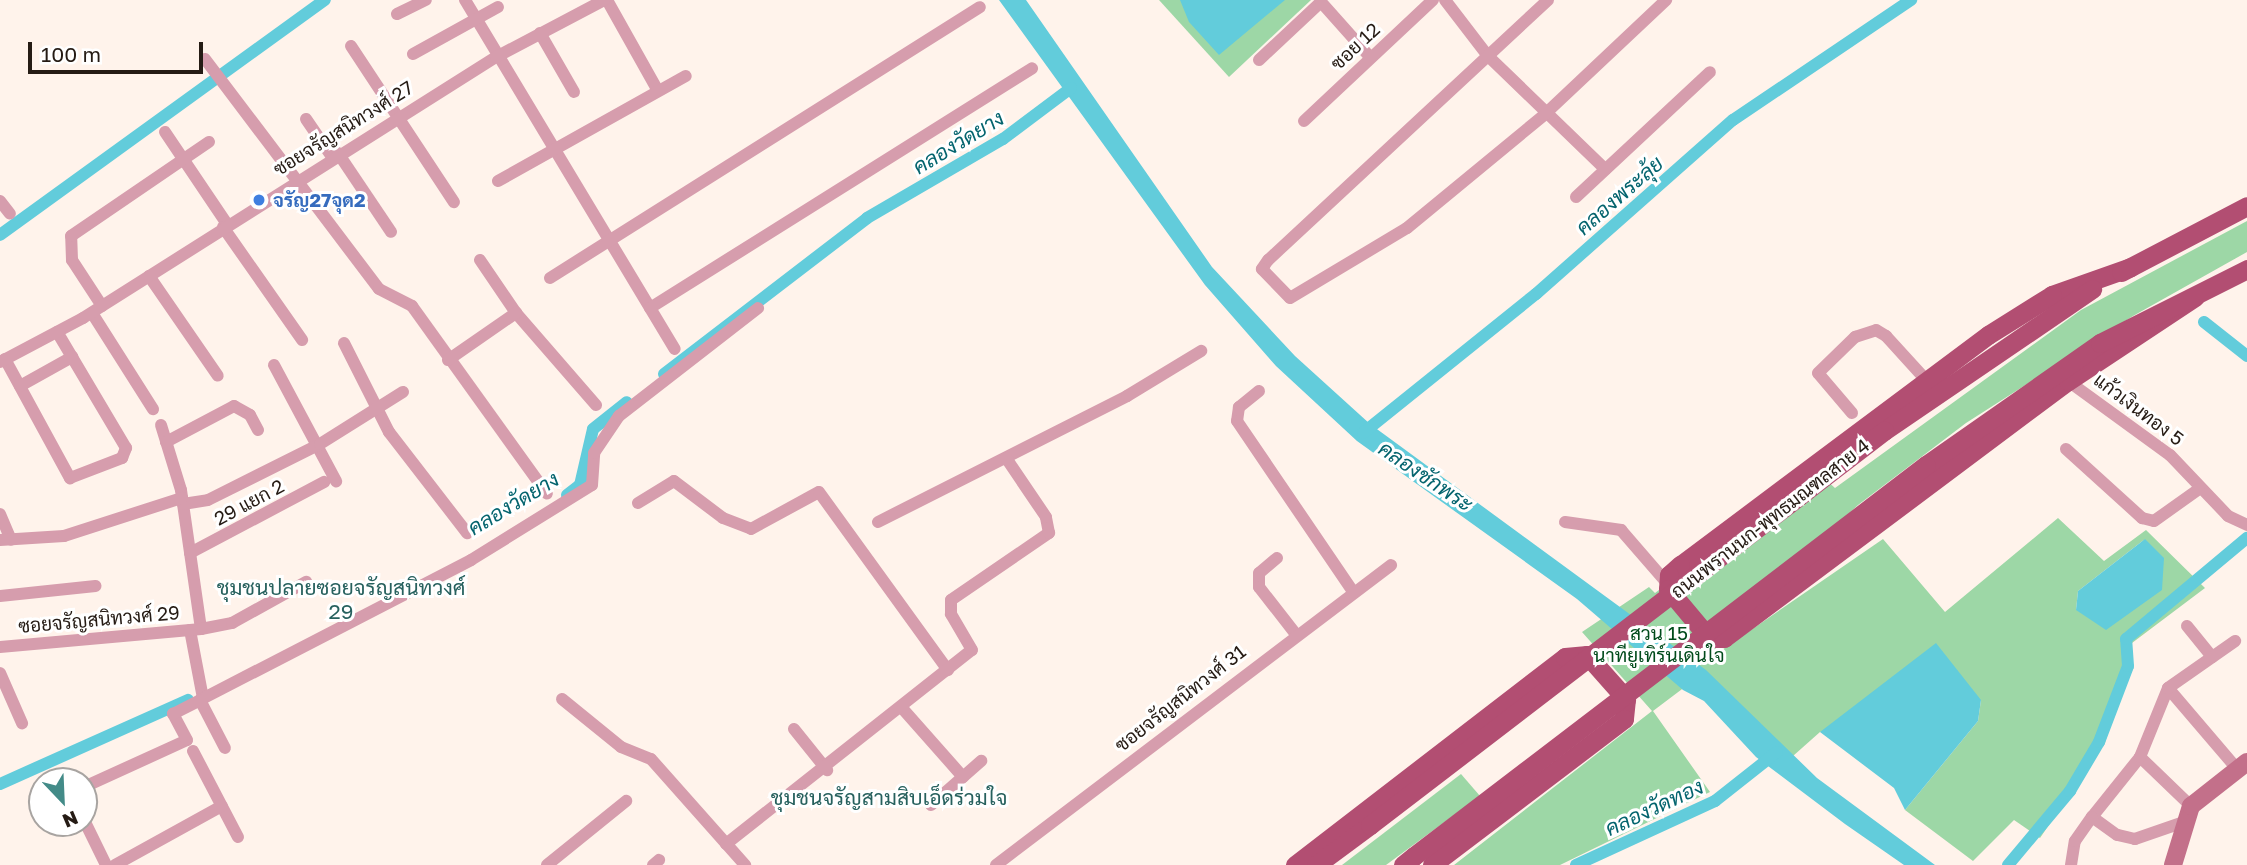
<!DOCTYPE html>
<html>
<head>
<meta charset="utf-8">
<style>
	body { margin:0 }
	#map { position:relative; width:2247px; height:865px; overflow:hidden; background:#fff3eb; font-family:"Golos Text",Sarabun,sans-serif }
	div>[style] { position:absolute }
	.green>* { inset:0; background:#9dd7a6 }
	.water>* { inset:0; background:#62ccdb }
	.canal>* { height:12px; margin:-6px; padding:0 6px; transform-origin:6px; border-radius:6px; background:#62ccdb }
	.street>* { height:12px; margin:-6px; padding:0 6px; transform-origin:6px; border-radius:6px; background:#d69dad }
	.secondary>* { height:18px; margin:-9px; padding:0 9px; transform-origin:9px; border-radius:9px; background:#c3708a }
	.primary>* { height:19px; margin:-9.5px; padding:0 9.5px; transform-origin:9.5px; border-radius:9.5px; background:#b24e72 }
	.primary-bridge>* { height:19px; margin:-9.5px; padding:0 9.5px; transform-origin:9.5px; border-radius:9.5px; background:#b24e72 }
	.dots>* { width:19px; height:19px; translate:-50% -50%; box-sizing:border-box; border:4px solid #fff; border-radius:50% }
	span { translate:-50% -50%; white-space:nowrap; text-align:center; line-height:1.15; -webkit-text-stroke:6px #fff; paint-order:stroke }
	.street-label { font-size:19px; color:#251b14 }
	.shop-label { font-size:19px; color:#366cbe; font-weight:700 }
	.left { translate:0 -50%; text-align:left }
	.park-label { font-size:19px; color:#004b1b }
	.water-label { font-size:21px; color:#04646e; font-style:italic }
	.neighbourhood-label { font-size:21px; color:#27615e }
	.north { position:absolute; left:28px; top:767px; width:70px; height:70px; box-sizing:border-box; background:#fff; border:2px solid #a8a4a1; border-radius:50%; rotate:157deg; font-size:19px; font-weight:700; line-height:28px; text-align:center; color:#251b14 }
	.north::after { content:''; display:block; margin:auto; width:24px; height:32px; background:#438b88; clip-path:polygon(50% 0,100% 100%,50% 72%,0 100%) }
	.scale { position:absolute; left:28px; top:42px; width:175px; height:32px; box-sizing:border-box; border:4px solid #251b14; border-top:0; padding-left:9px; font-size:21px; line-height:24px; white-space:nowrap; color:#251b14; -webkit-text-stroke:5px #fff; paint-order:stroke }
</style>
</head>
<body>
<div id="map">
	<div class="green">
		<div style="clip-path:polygon(1159px 0,1311px 0,1229px 77px)"></div>
		<div style="clip-path:polygon(evenodd,2247px 221px,2247px 252px,2133px 316px,1966px 423px,1858px 505px,1710px 642px,1719px 652px,1883px 539px,1945px 612px,2058px 518px,2104px 561px,2146px 530px,2205px 588px,2132px 643px,2105px 743px,2040px 838px,2014px 820px,1973px 861px,1905px 810px,1978px 721px,1981px 700px,1820px 732px,1793px 756px,1706px 671px,1653px 711px,1710px 792px,1560px 865px,1454px 865px,1652px 711px,1582px 632px,1649px 587px,1655px 593px,1816px 471px,1835px 488px,2081px 310px,2247px 221px,2145px 539px,2076px 610px,2078px 591px,2145px 539px)"></div>
		<div style="clip-path:polygon(1461px 774px,1480px 796px,1386px 865px,1342px 865px)"></div>
	</div>
	<div class="water">
		<div style="clip-path:polygon(999px 0,1026px 0,1212px 267px,1295px 356px,1370px 424px,1706px 670px,1817px 778px,1935px 865px,1904px 865px,1845px 824px,1756px 757px,1704px 701px,1683px 690px,1577px 599px,1357px 441px,1276px 366px,1205px 285px)"></div>
		<div style="clip-path:polygon(1180px 0,1285px 0,1219px 55px,1189px 22px)"></div>
		<div style="clip-path:polygon(2145px 539px,2164px 558px,2162px 590px,2106px 630px,2076px 610px,2078px 591px)"></div>
		<div style="clip-path:polygon(1936px 643px,1981px 700px,1978px 721px,1905px 810px,1894px 788px,1820px 732px)"></div>
	</div>
	<div class="canal">
		<div style="left:0;top:235px;width:401px;rotate:-35.9deg"></div>
		<div style="left:2204px;top:322px;width:55px;rotate:38.3deg"></div>
		<div style="left:664px;top:374px;width:256px;rotate:-37.5deg"></div>
		<div style="left:867px;top:218px;width:157px;rotate:-30.2deg"></div>
		<div style="left:1003px;top:139px;width:85px;rotate:-36.9deg"></div>
		<div style="left:1363px;top:433px;width:222px;rotate:-38.8deg"></div>
		<div style="left:1536px;top:294px;width:263px;rotate:-41.5deg"></div>
		<div style="left:1733px;top:120px;width:215px;rotate:-34deg"></div>
		<div style="left:567px;top:495px;width:16px;rotate:-38deg"></div>
		<div style="left:580px;top:485px;width:57px;rotate:-76.9deg"></div>
		<div style="left:593px;top:429px;width:43px;rotate:-38.5deg"></div>
		<div style="left:0;top:784px;width:206px;rotate:-24.1deg"></div>
		<div style="left:1576px;top:865px;width:153px;rotate:-24.7deg"></div>
		<div style="left:1715px;top:801px;width:79px;rotate:-38.3deg"></div>
		<div style="left:2008px;top:865px;width:97px;rotate:-50deg"></div>
		<div style="left:2070px;top:791px;width:57px;rotate:-59.4deg"></div>
		<div style="left:2099px;top:742px;width:81px;rotate:-69.1deg"></div>
		<div style="left:2128px;top:666px;width:27px;rotate:-94deg"></div>
		<div style="left:2126px;top:639px;width:158px;rotate:-39.9deg"></div>
	</div>
	<div class="street">
		<div style="left:465px;top:0;width:407px;rotate:59deg"></div>
		<div style="left:607px;top:0;width:104px;rotate:60.7deg"></div>
		<div style="left:1445px;top:0;width:71px;rotate:52.5deg"></div>
		<div style="left:1488px;top:56px;width:163px;rotate:44deg"></div>
		<div style="left:1548px;top:0;width:382px;rotate:137.1deg"></div>
		<div style="left:1268px;top:260px;width:11px;rotate:124deg"></div>
		<div style="left:1262px;top:269px;width:40px;rotate:46deg"></div>
		<div style="left:1290px;top:298px;width:136px;rotate:-30.9deg"></div>
		<div style="left:1407px;top:228px;width:178px;rotate:-39.5deg"></div>
		<div style="left:1544px;top:115px;width:168px;rotate:-43.3deg"></div>
		<div style="left:397px;top:14px;width:32px;rotate:-26deg"></div>
		<div style="left:540px;top:33px;width:68px;rotate:60deg"></div>
		<div style="left:351px;top:46px;width:187px;rotate:56.6deg"></div>
		<div style="left:413px;top:54px;width:97px;rotate:-28.9deg"></div>
		<div style="left:205px;top:59px;width:288px;rotate:52.9deg"></div>
		<div style="left:379px;top:289px;width:37px;rotate:27deg"></div>
		<div style="left:412px;top:306px;width:231px;rotate:54.3deg"></div>
		<div style="left:1259px;top:60px;width:85px;rotate:-43.1deg"></div>
		<div style="left:1321px;top:2px;width:74px;rotate:48.3deg"></div>
		<div style="left:306px;top:119px;width:46px;rotate:55.6deg"></div>
		<div style="left:1304px;top:121px;width:177px;rotate:-43.2deg"></div>
		<div style="left:165px;top:132px;width:111px;rotate:56deg"></div>
		<div style="left:338px;top:153px;width:95px;rotate:56.1deg"></div>
		<div style="left:498px;top:181px;width:215px;rotate:-29.2deg"></div>
		<div style="left:1576px;top:197px;width:183px;rotate:-43deg"></div>
		<div style="left:0;top:201px;width:16px;rotate:52deg"></div>
		<div style="left:223px;top:227px;width:138px;rotate:55deg"></div>
		<div style="left:480px;top:260px;width:64px;rotate:55.8deg"></div>
		<div style="left:516px;top:313px;width:122px;rotate:49deg"></div>
		<div style="left:149px;top:276px;width:121px;rotate:55.4deg"></div>
		<div style="left:550px;top:278px;width:508px;rotate:-32.22deg"></div>
		<div style="left:102px;top:306px;width:55px;rotate:-123.1deg"></div>
		<div style="left:72px;top:260px;width:24px;rotate:-92deg"></div>
		<div style="left:71px;top:236px;width:167px;rotate:-34.3deg"></div>
		<div style="left:650px;top:308px;width:451px;rotate:-32.1deg"></div>
		<div style="left:92px;top:313px;width:114px;rotate:57.6deg"></div>
		<div style="left:344px;top:343px;width:100px;rotate:63.2deg"></div>
		<div style="left:389px;top:432px;width:128px;rotate:52.3deg"></div>
		<div style="left:5px;top:359px;width:136px;rotate:61.4deg"></div>
		<div style="left:70px;top:478px;width:56px;rotate:-21deg"></div>
		<div style="left:122px;top:458px;width:11px;rotate:-68deg"></div>
		<div style="left:126px;top:448px;width:135px;rotate:-120.7deg"></div>
		<div style="left:448px;top:360px;width:83px;rotate:-34.7deg"></div>
		<div style="left:0;top:362px;width:94px;rotate:-27.9deg"></div>
		<div style="left:83px;top:318px;width:489px;rotate:-32.3deg"></div>
		<div style="left:496px;top:57px;width:122px;rotate:-27.8deg"></div>
		<div style="left:274px;top:365px;width:132px;rotate:61.9deg"></div>
		<div style="left:2068px;top:381px;width:126px;rotate:36deg"></div>
		<div style="left:2170px;top:455px;width:84px;rotate:46.4deg"></div>
		<div style="left:2228px;top:516px;width:21px;rotate:25deg"></div>
		<div style="left:20px;top:386px;width:60px;rotate:-29.1deg"></div>
		<div style="left:1259px;top:391px;width:26px;rotate:141deg"></div>
		<div style="left:1239px;top:407px;width:14px;rotate:98deg"></div>
		<div style="left:1237px;top:421px;width:207px;rotate:55.8deg"></div>
		<div style="left:1852px;top:413px;width:52px;rotate:-130.4deg"></div>
		<div style="left:1818px;top:373px;width:52px;rotate:-44.2deg"></div>
		<div style="left:1855px;top:337px;width:22px;rotate:-18deg"></div>
		<div style="left:1876px;top:330px;width:12px;rotate:31deg"></div>
		<div style="left:1886px;top:336px;width:59px;rotate:47.7deg"></div>
		<div style="left:161px;top:425px;width:68px;rotate:72.9deg"></div>
		<div style="left:181px;top:490px;width:140px;rotate:81.8deg"></div>
		<div style="left:166px;top:442px;width:77px;rotate:-27.9deg"></div>
		<div style="left:234px;top:406px;width:18px;rotate:29deg"></div>
		<div style="left:250px;top:415px;width:17px;rotate:62deg"></div>
		<div style="left:2066px;top:449px;width:103px;rotate:42.2deg"></div>
		<div style="left:2142px;top:518px;width:12px;rotate:14deg"></div>
		<div style="left:2154px;top:521px;width:55px;rotate:-35.4deg"></div>
		<div style="left:638px;top:503px;width:42px;rotate:-31.4deg"></div>
		<div style="left:674px;top:481px;width:61px;rotate:37.1deg"></div>
		<div style="left:723px;top:518px;width:30px;rotate:21deg"></div>
		<div style="left:751px;top:529px;width:77px;rotate:-28.6deg"></div>
		<div style="left:819px;top:492px;width:220px;rotate:54.1deg"></div>
		<div style="left:183px;top:504px;width:25px;rotate:-9deg"></div>
		<div style="left:208px;top:500px;width:125px;rotate:-26.6deg"></div>
		<div style="left:320px;top:444px;width:98px;rotate:-32.1deg"></div>
		<div style="left:0;top:514px;width:28px;rotate:67deg"></div>
		<div style="left:878px;top:522px;width:279px;rotate:-26.8deg"></div>
		<div style="left:1127px;top:396px;width:87px;rotate:-31.3deg"></div>
		<div style="left:1565px;top:522px;width:57px;rotate:8.1deg"></div>
		<div style="left:1621px;top:530px;width:69px;rotate:49.1deg"></div>
		<div style="left:0;top:540px;width:64px;rotate:-3.6deg"></div>
		<div style="left:64px;top:536px;width:124px;rotate:-17.9deg"></div>
		<div style="left:190px;top:553px;width:152px;rotate:-27.9deg"></div>
		<div style="left:1277px;top:558px;width:23px;rotate:140deg"></div>
		<div style="left:1259px;top:573px;width:14px;rotate:90deg"></div>
		<div style="left:1259px;top:587px;width:58px;rotate:52deg"></div>
		<div style="left:0;top:596px;width:96px;rotate:-6deg"></div>
		<div style="left:2187px;top:626px;width:40px;rotate:51deg"></div>
		<div style="left:190px;top:630px;width:69px;rotate:79.2deg"></div>
		<div style="left:0;top:647px;width:202px;rotate:-5.1deg"></div>
		<div style="left:201px;top:629px;width:32px;rotate:-11deg"></div>
		<div style="left:232px;top:623px;width:85px;rotate:-29deg"></div>
		<div style="left:0;top:673px;width:55px;rotate:66.3deg"></div>
		<div style="left:2168px;top:688px;width:108px;rotate:49.5deg"></div>
		<div style="left:562px;top:699px;width:76px;rotate:39.1deg"></div>
		<div style="left:621px;top:747px;width:32px;rotate:22deg"></div>
		<div style="left:651px;top:759px;width:142px;rotate:48.4deg"></div>
		<div style="left:200px;top:700px;width:305px;rotate:-27.3deg"></div>
		<div style="left:471px;top:560px;width:142px;rotate:-31.8deg"></div>
		<div style="left:592px;top:485px;width:32px;rotate:-86deg"></div>
		<div style="left:594px;top:453px;width:45px;rotate:-56deg"></div>
		<div style="left:619px;top:416px;width:176px;rotate:-37.8deg"></div>
		<div style="left:902px;top:708px;width:92px;rotate:48.5deg"></div>
		<div style="left:794px;top:729px;width:53px;rotate:51.2deg"></div>
		<div style="left:193px;top:751px;width:97px;rotate:62.4deg"></div>
		<div style="left:2140px;top:757px;width:71px;rotate:43.9deg"></div>
		<div style="left:84px;top:787px;width:113px;rotate:-24.5deg"></div>
		<div style="left:187px;top:740px;width:30px;rotate:-118deg"></div>
		<div style="left:173px;top:714px;width:30px;rotate:-27deg"></div>
		<div style="left:200px;top:700px;width:54px;rotate:62.5deg"></div>
		<div style="left:931px;top:805px;width:67px;rotate:-41.3deg"></div>
		<div style="left:84px;top:820px;width:50px;rotate:63.9deg"></div>
		<div style="left:2184px;top:822px;width:52px;rotate:160.9deg"></div>
		<div style="left:2135px;top:839px;width:18px;rotate:-167deg"></div>
		<div style="left:2117px;top:835px;width:31px;rotate:-144deg"></div>
		<div style="left:2092px;top:817px;width:77px;rotate:-51.3deg"></div>
		<div style="left:2140px;top:757px;width:74px;rotate:-67.9deg"></div>
		<div style="left:2168px;top:688px;width:82px;rotate:-35deg"></div>
		<div style="left:726px;top:844px;width:313px;rotate:-38.3deg"></div>
		<div style="left:972px;top:650px;width:42px;rotate:-120.3deg"></div>
		<div style="left:951px;top:614px;width:14px;rotate:-90deg"></div>
		<div style="left:951px;top:600px;width:119px;rotate:-34.4deg"></div>
		<div style="left:1049px;top:533px;width:16px;rotate:-101deg"></div>
		<div style="left:1046px;top:517px;width:71px;rotate:-124.1deg"></div>
		<div style="left:115px;top:865px;width:122px;rotate:-28.9deg"></div>
		<div style="left:547px;top:865px;width:102px;rotate:-39deg"></div>
		<div style="left:653px;top:865px;width:8px;rotate:-40deg"></div>
		<div style="left:996px;top:865px;width:496px;rotate:-37.2deg"></div>
		<div style="left:2071px;top:865px;width:24px;rotate:-81deg"></div>
		<div style="left:2075px;top:841px;width:29px;rotate:-55deg"></div>
	</div>
	<div class="secondary">
		<div style="left:2173px;top:865px;width:62px;rotate:-73deg"></div>
		<div style="left:2191px;top:806px;width:71px;rotate:-38.2deg"></div>
	</div>
	<div class="primary">
		<div style="left:2131px;top:267px;width:84px;rotate:160.5deg"></div>
		<div style="left:2052px;top:295px;width:75px;rotate:148deg"></div>
		<div style="left:1988px;top:335px;width:384px;rotate:143.2deg"></div>
		<div style="left:1680px;top:565px;width:15px;rotate:138deg"></div>
		<div style="left:1669px;top:575px;width:14px;rotate:94deg"></div>
		<div style="left:1668px;top:589px;width:64px;rotate:50.1deg"></div>
		<div style="left:1709px;top:638px;width:15px"></div>
		<div style="left:1724px;top:638px;width:429px;rotate:-36.8deg"></div>
		<div style="left:2068px;top:381px;width:152px;rotate:-33.5deg"></div>
		<div style="left:2121px;top:272px;width:142px;rotate:-27.6deg"></div>
		<div style="left:1884px;top:431px;width:252px;rotate:-34.3deg"></div>
		<div style="left:1926px;top:465px;width:213px;rotate:-35deg"></div>
		<div style="left:2100px;top:343px;width:165px;rotate:-26.7deg"></div>
		<div style="left:1295px;top:865px;width:341px;rotate:-37.6deg"></div>
		<div style="left:1565px;top:657px;width:22px;rotate:-5deg"></div>
		<div style="left:1587px;top:655px;width:59px;rotate:48.4deg"></div>
		<div style="left:1626px;top:699px;width:20px;rotate:96deg"></div>
		<div style="left:1624px;top:719px;width:241px;rotate:142.8deg"></div>
		<div style="left:1316px;top:865px;width:67px;rotate:-36.5deg"></div>
		<div style="left:1403px;top:865px;width:14px;rotate:-39deg"></div>
	</div>
	<div class="primary-bridge">
		<div style="left:1370px;top:825px;width:648px;rotate:-37.47deg"></div>
		<div style="left:1414px;top:856px;width:644px;rotate:-37.37deg"></div>
	</div>
	<div class="dots">
		<div style="left:259px;top:200px;background:#3f7fe0"></div>
	</div>
	<div class="street-label">
		<span style="left:1355px;top:46px;rotate:-43deg">ซอย 12</span>
		<span style="left:343px;top:128px;rotate:-32deg">ซอยจรัญสนิทวงศ์ 27</span>
		<span style="left:2139px;top:409px;rotate:37deg">แก้วเงินทอง 5</span>
		<span style="left:249px;top:502px;rotate:-28deg">29 แยก 2</span>
		<span style="left:1770px;top:518px;rotate:-38deg">ถนนพรานนก-พุทธมณฑลสาย 4</span>
		<span style="left:99px;top:619px;rotate:-5deg">ซอยจรัญสนิทวงศ์ 29</span>
		<span style="left:1180px;top:698px;rotate:-38deg">ซอยจรัญสนิทวงศ์ 31</span>
	</div>
	<div class="shop-label">
		<span class="left" style="left:273px;top:200px">จรัญ27จุด2</span>
	</div>
	<div class="park-label">
		<span style="left:1659px;top:644px">สวน 15<br>นาทียูเทิร์นเดินใจ</span>
	</div>
	<div class="water-label">
		<span style="left:958px;top:142px;rotate:-31deg">คลองวัดยาง</span>
		<span style="left:1619px;top:195px;rotate:-41deg">คลองพระลุ้ย</span>
		<span style="left:1426px;top:476px;rotate:34deg">คลองชักพระ</span>
		<span style="left:513px;top:503px;rotate:-31deg">คลองวัดยาง</span>
		<span style="left:1654px;top:807px;rotate:-25deg">คลองวัดทอง</span>
	</div>
	<div class="neighbourhood-label">
		<span style="left:341px;top:599px">ชุมชนปลายซอยจรัญสนิทวงศ์<br>29</span>
		<span style="left:889px;top:797px">ชุมชนจรัญสามสิบเอ็ดร่วมใจ</span>
	</div>
	<div class="north">N</div>
	<div class="scale">100 m</div>
</div>
</body>
</html>
